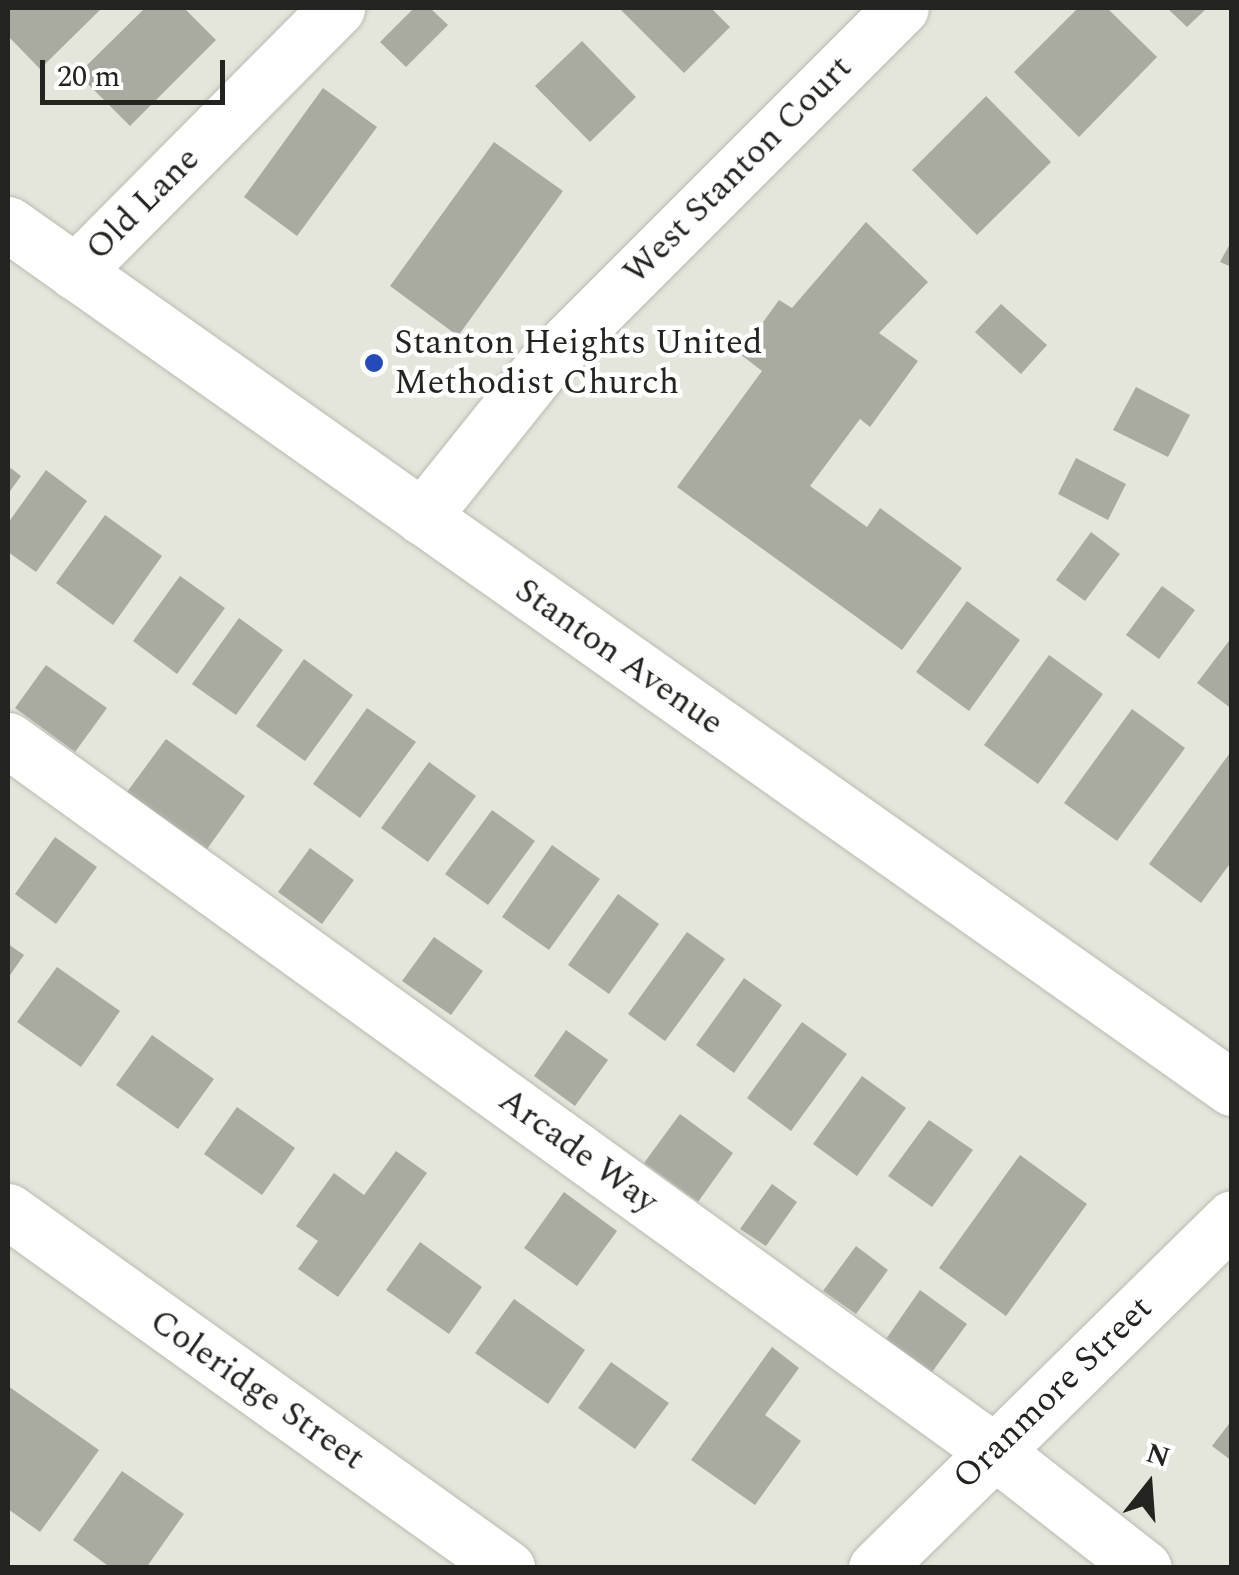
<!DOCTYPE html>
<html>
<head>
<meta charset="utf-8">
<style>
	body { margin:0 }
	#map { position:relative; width:1239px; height:1575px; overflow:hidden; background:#e4e6db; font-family:Spectral,serif }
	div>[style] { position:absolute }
	.building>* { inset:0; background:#a9aba1 }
	.roads { filter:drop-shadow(0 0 2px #b9bbb1) drop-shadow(0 0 2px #b9bbb1) }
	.minor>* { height:55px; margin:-27.5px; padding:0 27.5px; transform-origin:27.5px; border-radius:27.5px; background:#fff }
	.dots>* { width:28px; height:28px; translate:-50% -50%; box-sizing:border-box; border:5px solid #fff; border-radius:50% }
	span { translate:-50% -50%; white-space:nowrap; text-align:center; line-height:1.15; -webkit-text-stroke:9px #fff; paint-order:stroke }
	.street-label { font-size:35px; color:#23231f }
	.poi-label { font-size:35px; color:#23231f }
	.left { translate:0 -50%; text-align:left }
	.frame { position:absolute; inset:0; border:10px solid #23231f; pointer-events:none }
	.north { position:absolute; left:1099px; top:1435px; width:100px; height:100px; -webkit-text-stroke:8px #fff; paint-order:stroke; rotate:17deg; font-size:28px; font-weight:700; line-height:40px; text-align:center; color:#23231f }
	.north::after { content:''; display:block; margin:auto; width:35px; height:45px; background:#23231f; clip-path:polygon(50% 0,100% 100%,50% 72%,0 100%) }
	.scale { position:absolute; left:40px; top:60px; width:185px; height:45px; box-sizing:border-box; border:5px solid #23231f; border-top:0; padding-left:12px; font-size:30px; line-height:35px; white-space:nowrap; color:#23231f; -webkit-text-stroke:8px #fff; paint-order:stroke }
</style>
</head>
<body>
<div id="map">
	<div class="building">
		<div style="clip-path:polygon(8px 8px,102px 8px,40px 69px,8px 36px)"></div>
		<div style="clip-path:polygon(145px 8px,184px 8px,216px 40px,130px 126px,78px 74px)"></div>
		<div style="clip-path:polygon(414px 8px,430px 8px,448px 25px,406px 67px,380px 42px)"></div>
		<div style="clip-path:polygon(619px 8px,711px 8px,730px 27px,684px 73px)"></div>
		<div style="clip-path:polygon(1078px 8px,1107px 8px,1157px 57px,1079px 137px,1014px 72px)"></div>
		<div style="clip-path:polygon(1167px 8px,1207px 8px,1187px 27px)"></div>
		<div style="clip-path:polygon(582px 41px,636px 97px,590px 142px,535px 86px)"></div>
		<div style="clip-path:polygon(323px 88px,377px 127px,297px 236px,244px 197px)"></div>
		<div style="clip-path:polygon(986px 96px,1051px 162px,977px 235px,912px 170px)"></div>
		<div style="clip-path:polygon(494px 142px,563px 191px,458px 336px,390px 286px)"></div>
		<div style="clip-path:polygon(866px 222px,928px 282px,879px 333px,918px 361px,870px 427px,860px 419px,810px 486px,867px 527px,880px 508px,962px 568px,902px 650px,677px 487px,762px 371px,740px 354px,779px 300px,792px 308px)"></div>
		<div style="clip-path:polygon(1232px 240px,1232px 267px,1220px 262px)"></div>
		<div style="clip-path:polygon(1001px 304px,1047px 345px,1021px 374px,975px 332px)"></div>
		<div style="clip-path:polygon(1136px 387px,1190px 415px,1168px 457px,1113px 430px)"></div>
		<div style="clip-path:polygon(1076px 458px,1126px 484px,1108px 520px,1058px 494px)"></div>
		<div style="clip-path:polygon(8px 466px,21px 476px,8px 494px)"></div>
		<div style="clip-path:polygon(46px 470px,87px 501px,36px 572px,8px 552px,8px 523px)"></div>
		<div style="clip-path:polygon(105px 515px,162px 556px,113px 625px,56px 583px)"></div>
		<div style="clip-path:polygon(1091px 532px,1120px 554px,1085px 601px,1056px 580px)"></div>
		<div style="clip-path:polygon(180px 576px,225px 608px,177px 674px,133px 641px)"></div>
		<div style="clip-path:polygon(1162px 586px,1195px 610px,1159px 659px,1126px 635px)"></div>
		<div style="clip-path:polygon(967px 601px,1020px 640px,969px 711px,916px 672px)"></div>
		<div style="clip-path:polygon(239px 618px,283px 650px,236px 715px,192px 684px)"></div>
		<div style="clip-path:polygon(1232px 637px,1232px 709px,1197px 683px)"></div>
		<div style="clip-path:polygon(1049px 655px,1103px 694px,1038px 784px,984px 745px)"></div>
		<div style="clip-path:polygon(304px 659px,353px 695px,305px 761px,256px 726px)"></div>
		<div style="clip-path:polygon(46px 665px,107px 708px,75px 752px,15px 708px)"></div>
		<div style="clip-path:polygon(367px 708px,416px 742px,360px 818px,313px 784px)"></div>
		<div style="clip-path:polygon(1132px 709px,1185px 748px,1117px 841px,1064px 803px)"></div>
		<div style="clip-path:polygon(166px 739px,245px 796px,207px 849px,127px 792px)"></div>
		<div style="clip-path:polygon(1232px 750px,1232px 861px,1201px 903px,1149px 864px)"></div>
		<div style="clip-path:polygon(429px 762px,476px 796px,428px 862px,381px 828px)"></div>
		<div style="clip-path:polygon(492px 810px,535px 841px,488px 905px,445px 874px)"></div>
		<div style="clip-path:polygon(55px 837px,97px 867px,56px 924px,15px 894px)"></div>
		<div style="clip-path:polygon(552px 845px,600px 879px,549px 950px,502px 917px)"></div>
		<div style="clip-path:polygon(310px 848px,354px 880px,322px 924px,278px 892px)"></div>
		<div style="clip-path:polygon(618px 894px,659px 924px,609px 994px,568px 965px)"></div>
		<div style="clip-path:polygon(687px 932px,725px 959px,665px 1041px,628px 1014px)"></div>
		<div style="clip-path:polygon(434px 937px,483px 971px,451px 1015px,402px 981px)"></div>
		<div style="clip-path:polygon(8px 944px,24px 955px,8px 978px)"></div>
		<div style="clip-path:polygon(57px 967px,120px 1011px,81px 1067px,17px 1022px)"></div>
		<div style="clip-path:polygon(744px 978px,782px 1005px,734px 1073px,696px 1045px)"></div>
		<div style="clip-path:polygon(802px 1022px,847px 1054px,791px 1131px,747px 1098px)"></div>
		<div style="clip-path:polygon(566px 1030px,608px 1060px,575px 1106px,534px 1076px)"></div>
		<div style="clip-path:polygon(152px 1035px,214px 1079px,178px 1129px,116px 1085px)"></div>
		<div style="clip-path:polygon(862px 1076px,906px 1108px,857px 1176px,813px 1144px)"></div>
		<div style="clip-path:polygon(237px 1107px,295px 1148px,262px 1195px,204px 1154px)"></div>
		<div style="clip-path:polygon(680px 1114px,733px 1153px,698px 1202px,644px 1163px)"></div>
		<div style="clip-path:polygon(929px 1120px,973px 1150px,932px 1207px,888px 1176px)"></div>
		<div style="clip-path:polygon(396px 1151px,427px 1173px,338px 1297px,298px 1269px,318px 1241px,296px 1226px,334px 1173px,364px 1195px)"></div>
		<div style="clip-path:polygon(1020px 1155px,1087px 1204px,1006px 1316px,939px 1268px)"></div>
		<div style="clip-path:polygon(772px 1184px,797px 1202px,766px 1246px,740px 1229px)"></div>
		<div style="clip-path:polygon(564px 1192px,617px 1231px,577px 1286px,524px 1248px)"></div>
		<div style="clip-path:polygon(420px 1242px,482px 1287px,449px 1334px,386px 1290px)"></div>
		<div style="clip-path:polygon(856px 1246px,888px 1270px,856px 1314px,823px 1291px)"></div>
		<div style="clip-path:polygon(920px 1290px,967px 1324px,932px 1372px,886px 1339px)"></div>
		<div style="clip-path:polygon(514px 1299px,585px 1350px,548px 1404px,475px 1353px)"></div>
		<div style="clip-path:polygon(772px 1347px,799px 1368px,765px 1415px,801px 1441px,755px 1505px,691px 1460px)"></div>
		<div style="clip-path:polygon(611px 1362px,669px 1403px,635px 1449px,578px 1408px)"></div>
		<div style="clip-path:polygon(8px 1386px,99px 1450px,40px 1532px,8px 1509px)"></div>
		<div style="clip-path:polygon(1232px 1420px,1232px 1461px,1212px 1446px)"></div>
		<div style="clip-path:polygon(122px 1471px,184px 1514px,146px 1568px,111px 1568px,73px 1540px)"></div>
	</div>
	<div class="roads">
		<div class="minor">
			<div style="left:8px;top:224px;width:1498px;rotate:35.22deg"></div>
			<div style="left:75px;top:272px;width:372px;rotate:-45.2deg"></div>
			<div style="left:422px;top:517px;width:193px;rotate:-51.3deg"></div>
			<div style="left:543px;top:366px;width:506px;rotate:-45deg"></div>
			<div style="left:8px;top:740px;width:1216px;rotate:35.8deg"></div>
			<div style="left:994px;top:1451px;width:190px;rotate:38deg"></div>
			<div style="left:8px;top:1211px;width:614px;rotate:35.58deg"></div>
			<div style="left:876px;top:1568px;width:499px;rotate:-44.5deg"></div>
		</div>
	</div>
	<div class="dots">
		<div style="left:374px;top:363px;background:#254ab9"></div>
	</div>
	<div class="street-label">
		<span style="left:738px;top:170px;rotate:-45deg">West Stanton Court</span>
		<span style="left:143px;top:204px;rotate:-45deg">Old Lane</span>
		<span style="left:619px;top:657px;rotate:35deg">Stanton Avenue</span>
		<span style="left:578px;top:1151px;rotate:36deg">Arcade Way</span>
		<span style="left:257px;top:1390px;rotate:35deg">Coleridge Street</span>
		<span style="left:1053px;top:1393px;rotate:-44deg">Oranmore Street</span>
	</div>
	<div class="poi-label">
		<span class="left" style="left:394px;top:363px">Stanton Heights United<br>Methodist Church</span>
	</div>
	<div class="frame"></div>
	<div class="north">N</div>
	<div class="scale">20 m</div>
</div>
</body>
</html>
